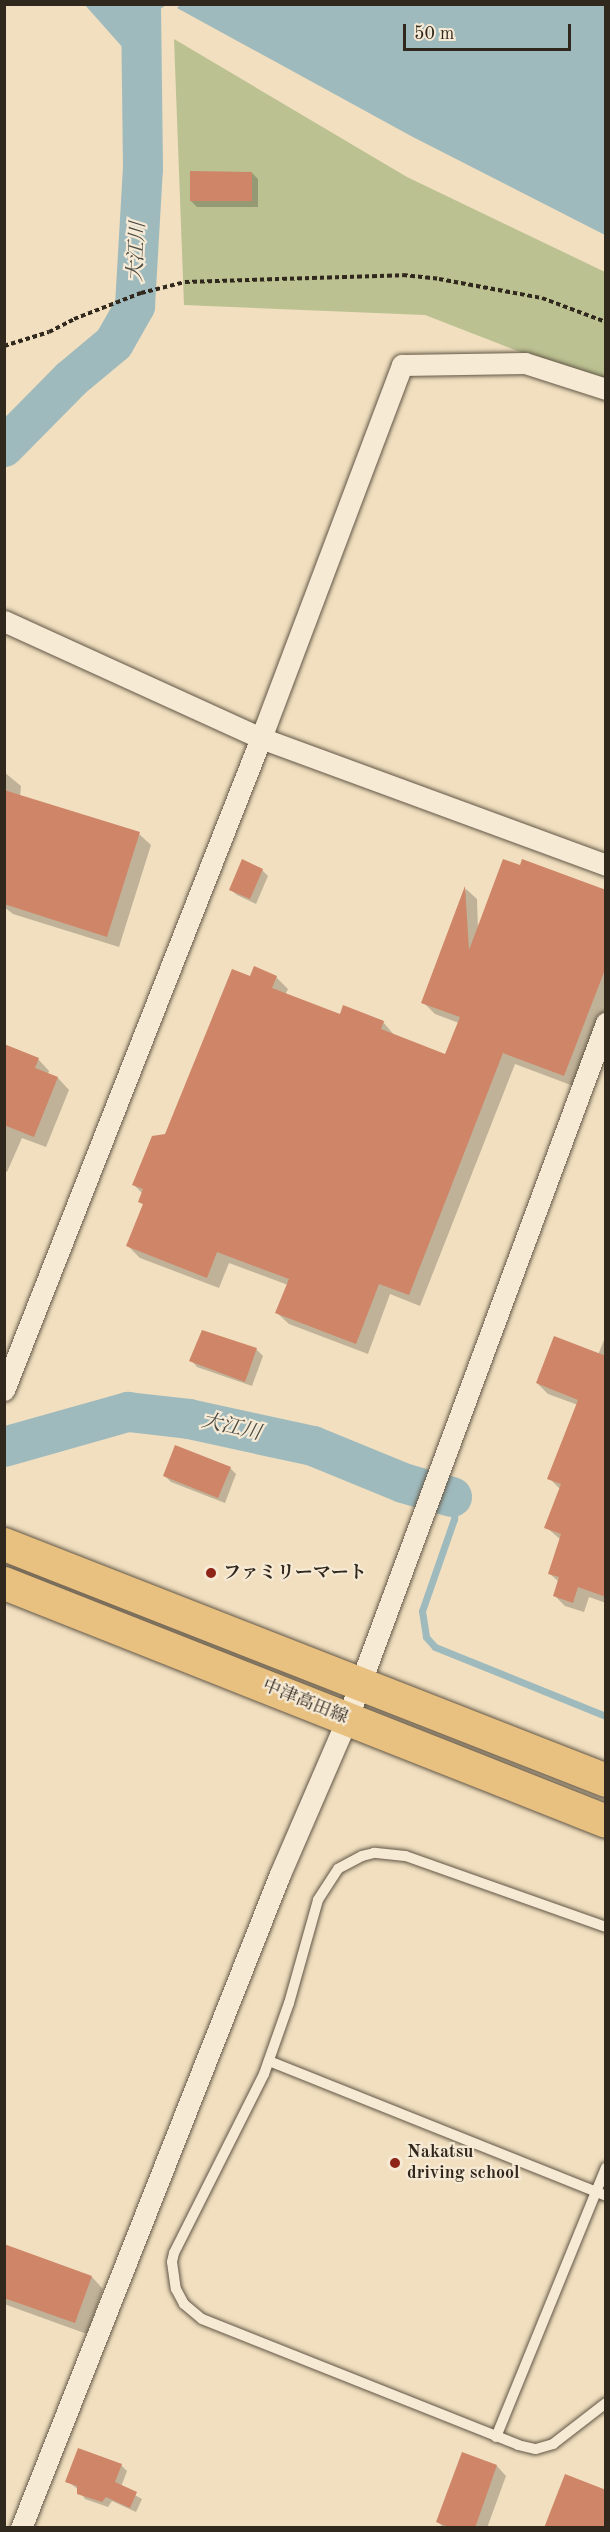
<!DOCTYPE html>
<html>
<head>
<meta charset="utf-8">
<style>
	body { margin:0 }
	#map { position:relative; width:610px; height:2532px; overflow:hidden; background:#f1dfbf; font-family:"Old Standard TT","Noto Serif JP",serif }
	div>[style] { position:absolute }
	.green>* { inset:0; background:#bbc191 }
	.water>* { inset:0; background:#9fbabd }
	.shadow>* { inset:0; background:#0003 }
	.stream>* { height:7px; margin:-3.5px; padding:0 3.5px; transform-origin:3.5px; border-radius:3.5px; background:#9fbabd }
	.river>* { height:40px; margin:-20px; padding:0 20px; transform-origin:20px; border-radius:20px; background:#9fbabd }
	.building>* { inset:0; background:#ce8568 }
	.path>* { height:4px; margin-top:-2px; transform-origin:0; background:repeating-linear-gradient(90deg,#31281d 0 4.5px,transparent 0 7.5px) }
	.roads { filter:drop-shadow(0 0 2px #615646) drop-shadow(0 0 2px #615646) }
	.service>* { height:10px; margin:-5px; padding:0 5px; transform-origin:5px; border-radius:5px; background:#f6ead5 }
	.minor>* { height:21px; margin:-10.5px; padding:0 10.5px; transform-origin:10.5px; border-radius:10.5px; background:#f6ead5 }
	.primary>* { height:33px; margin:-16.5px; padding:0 16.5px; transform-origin:16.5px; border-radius:16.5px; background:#e8c080 }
	.dots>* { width:16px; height:16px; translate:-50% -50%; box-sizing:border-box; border:3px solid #f6ead5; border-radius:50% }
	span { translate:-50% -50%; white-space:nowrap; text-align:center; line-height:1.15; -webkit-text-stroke:4.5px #f6ead5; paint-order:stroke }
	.poi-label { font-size:18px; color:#31281d; font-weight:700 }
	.left { translate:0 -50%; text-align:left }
	.street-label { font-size:18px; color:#31281d }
	.water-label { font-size:20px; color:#4c4c45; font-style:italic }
	.frame { position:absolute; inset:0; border:6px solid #31281d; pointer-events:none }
	.scale { position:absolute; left:403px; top:24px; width:168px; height:27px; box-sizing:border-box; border:3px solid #31281d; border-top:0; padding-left:8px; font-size:18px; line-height:21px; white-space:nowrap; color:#31281d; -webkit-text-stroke:4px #f6ead5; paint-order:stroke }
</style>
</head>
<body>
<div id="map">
	<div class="green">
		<div style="clip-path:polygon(174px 39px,407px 177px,605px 272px,605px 385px,425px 315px,184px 305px)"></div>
	</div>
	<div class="water">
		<div style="clip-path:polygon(181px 4px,605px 5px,605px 235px,411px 136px,177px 8px)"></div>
		<div style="clip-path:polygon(85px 5px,166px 5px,159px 10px,159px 58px,132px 58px)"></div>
	</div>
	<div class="shadow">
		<div style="clip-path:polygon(252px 173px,258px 179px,258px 207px,197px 207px,191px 201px)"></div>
		<div style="clip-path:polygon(4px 772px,21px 786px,20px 797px,139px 834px,151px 845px,119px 947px,13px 914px,4px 907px)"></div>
		<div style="clip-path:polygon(262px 870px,268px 876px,256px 904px,237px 895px,230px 889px)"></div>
		<div style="clip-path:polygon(466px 889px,477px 899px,478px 929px,606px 891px,606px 1009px,576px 1087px,515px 1064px,420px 1306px,390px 1294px,368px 1354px,289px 1324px,277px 1313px,288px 1285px,229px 1263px,219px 1288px,140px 1258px,128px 1246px,144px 1205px,140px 1202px,143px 1194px,134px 1185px,166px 1136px,251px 978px,276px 977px,288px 989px,285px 995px,341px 1016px,383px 1022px,395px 1036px,446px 1056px,459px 1023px,435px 1014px,423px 1002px)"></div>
		<div style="clip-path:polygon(4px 1045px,38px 1059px,49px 1071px,48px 1074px,58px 1078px,69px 1090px,46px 1147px,22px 1138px,7px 1172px,4px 1171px)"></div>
		<div style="clip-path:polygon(203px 1331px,257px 1350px,263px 1356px,252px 1386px,197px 1367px,191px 1360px)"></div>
		<div style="clip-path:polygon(606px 1335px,606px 1603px,589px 1597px,584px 1612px,565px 1606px,554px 1595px,559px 1582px,549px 1573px,561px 1540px,546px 1527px,561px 1490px,549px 1478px,578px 1405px,548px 1394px,537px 1383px,598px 1355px)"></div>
		<div style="clip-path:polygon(230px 1468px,236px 1474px,225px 1503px,171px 1482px,165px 1476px)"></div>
		<div style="clip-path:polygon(4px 2246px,92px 2277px,103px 2289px,87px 2334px,4px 2304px)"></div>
		<div style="clip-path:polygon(463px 2454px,497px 2466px,506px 2476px,487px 2528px,444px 2528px,438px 2522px)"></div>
		<div style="clip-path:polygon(121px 2465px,127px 2471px,121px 2487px,142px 2499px,136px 2512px,112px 2501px,108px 2507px,85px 2499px,79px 2490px,67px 2481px)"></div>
	</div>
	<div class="stream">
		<div style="left:452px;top:1497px;width:9px;rotate:72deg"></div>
		<div style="left:455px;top:1506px;width:13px;rotate:94deg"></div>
		<div style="left:454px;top:1519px;width:97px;rotate:109.2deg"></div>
		<div style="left:422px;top:1611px;width:26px;rotate:81deg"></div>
		<div style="left:426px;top:1637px;width:13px;rotate:48deg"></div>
		<div style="left:435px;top:1647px;width:184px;rotate:22deg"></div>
	</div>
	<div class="river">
		<div style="left:4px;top:447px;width:95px;rotate:-45.4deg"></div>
		<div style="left:71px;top:379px;width:56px;rotate:-39.9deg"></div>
		<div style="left:114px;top:343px;width:43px;rotate:-60.4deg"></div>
		<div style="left:135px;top:306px;width:137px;rotate:-86.7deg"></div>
		<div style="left:143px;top:169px;width:165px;rotate:-90.7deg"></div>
		<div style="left:4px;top:1447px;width:129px;rotate:-15.8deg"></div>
		<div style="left:128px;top:1412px;width:61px;rotate:6.5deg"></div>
		<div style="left:189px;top:1419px;width:127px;rotate:12.3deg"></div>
		<div style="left:313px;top:1446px;width:97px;rotate:22.3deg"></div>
		<div style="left:403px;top:1483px;width:51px;rotate:15.9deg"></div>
	</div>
	<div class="building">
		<div style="clip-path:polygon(190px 171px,252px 172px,252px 201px,190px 201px)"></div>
		<div style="clip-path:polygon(4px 790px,140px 832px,107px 937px,4px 904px)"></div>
		<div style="clip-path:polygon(242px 859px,263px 869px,250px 899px,229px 890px)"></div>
		<div style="clip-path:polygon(503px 859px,520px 865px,522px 859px,606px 890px,606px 967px,564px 1076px,503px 1053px,409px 1295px,379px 1284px,356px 1344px,275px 1313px,289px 1279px,217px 1252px,207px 1278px,126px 1246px,143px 1204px,138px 1202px,143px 1189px,132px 1185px,152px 1136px,165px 1134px,232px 969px,250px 976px,254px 966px,277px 976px,272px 988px,340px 1014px,343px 1005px,384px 1021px,381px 1029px,445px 1054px,460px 1017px,421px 1003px,465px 886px,469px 950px)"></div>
		<div style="clip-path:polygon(4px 1044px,39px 1058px,35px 1068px,58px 1077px,34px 1137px,4px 1125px)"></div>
		<div style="clip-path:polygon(202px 1330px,257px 1348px,245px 1382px,189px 1361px)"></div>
		<div style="clip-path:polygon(554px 1336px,606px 1356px,606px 1597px,578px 1587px,573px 1603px,553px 1596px,559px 1577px,548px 1574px,561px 1534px,544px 1528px,561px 1484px,547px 1479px,578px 1400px,536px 1383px)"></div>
		<div style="clip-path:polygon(175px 1445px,231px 1467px,218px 1498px,163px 1476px)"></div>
		<div style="clip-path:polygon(4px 2244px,92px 2276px,75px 2323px,4px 2298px)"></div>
		<div style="clip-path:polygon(78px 2448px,122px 2464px,115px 2482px,137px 2492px,130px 2508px,106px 2497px,102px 2502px,77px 2494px,77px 2486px,65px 2482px)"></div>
		<div style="clip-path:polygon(462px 2452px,497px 2465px,475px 2528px,451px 2528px,436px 2522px)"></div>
		<div style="clip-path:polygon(565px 2474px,606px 2490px,606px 2528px,544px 2528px)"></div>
	</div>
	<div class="path">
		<div style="left:4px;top:346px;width:47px;rotate:-17.3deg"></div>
		<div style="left:49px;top:332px;width:28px;rotate:-27deg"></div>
		<div style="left:74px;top:319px;width:72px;rotate:-21.2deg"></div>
		<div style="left:141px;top:293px;width:45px;rotate:-14deg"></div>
		<div style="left:185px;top:282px;width:218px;rotate:-1.8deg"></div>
		<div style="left:403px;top:275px;width:36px;rotate:6deg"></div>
		<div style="left:439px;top:279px;width:105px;rotate:10.5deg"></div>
		<div style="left:542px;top:298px;width:68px;rotate:20.6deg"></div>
	</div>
	<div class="roads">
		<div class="service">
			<div style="left:606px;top:1927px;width:213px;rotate:-160.5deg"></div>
			<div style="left:405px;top:1856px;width:31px;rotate:-174deg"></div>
			<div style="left:374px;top:1853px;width:12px;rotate:166deg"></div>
			<div style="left:362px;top:1856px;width:27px;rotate:152deg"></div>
			<div style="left:338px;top:1869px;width:37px;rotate:123deg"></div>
			<div style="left:318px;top:1900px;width:107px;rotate:105.7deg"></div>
			<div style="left:289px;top:2003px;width:75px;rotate:109.4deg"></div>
			<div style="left:264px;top:2074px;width:200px;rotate:116.7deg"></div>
			<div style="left:174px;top:2253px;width:9px;rotate:103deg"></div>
			<div style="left:172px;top:2262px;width:27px;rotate:82deg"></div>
			<div style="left:176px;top:2289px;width:17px;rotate:62deg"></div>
			<div style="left:184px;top:2304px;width:23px;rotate:40deg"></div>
			<div style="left:202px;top:2319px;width:340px;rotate:21.7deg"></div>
			<div style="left:518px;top:2445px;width:18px;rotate:13deg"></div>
			<div style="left:536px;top:2449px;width:18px;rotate:-16deg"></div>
			<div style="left:553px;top:2444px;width:67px;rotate:-37.7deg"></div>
			<div style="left:269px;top:2061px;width:363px;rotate:21.8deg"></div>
			<div style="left:496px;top:2437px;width:291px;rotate:-67.8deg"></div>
		</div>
		<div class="minor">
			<div style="left:4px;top:621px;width:282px;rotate:24.5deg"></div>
			<div style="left:261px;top:738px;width:368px;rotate:20.2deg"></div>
			<div style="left:4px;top:1390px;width:701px;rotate:-68.49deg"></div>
			<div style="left:261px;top:738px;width:399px;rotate:-69.3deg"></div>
			<div style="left:402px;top:365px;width:123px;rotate:-0.9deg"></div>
			<div style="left:525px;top:363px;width:85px;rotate:17.8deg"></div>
			<div style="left:21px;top:2528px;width:703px;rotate:-68.4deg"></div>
			<div style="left:280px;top:1874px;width:169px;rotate:-66.6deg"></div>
			<div style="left:347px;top:1719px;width:743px;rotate:-69.59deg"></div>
		</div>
		<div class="primary">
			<div style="left:4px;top:1544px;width:647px;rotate:21.41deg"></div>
			<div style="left:4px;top:1583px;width:647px;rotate:21.57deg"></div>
		</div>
	</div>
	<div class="dots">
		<div style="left:211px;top:1573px;background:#8f2418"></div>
		<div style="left:395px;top:2163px;background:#8f2418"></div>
	</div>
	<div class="poi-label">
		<span class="left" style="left:223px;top:1573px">ファミリーマート</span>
		<span class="left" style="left:407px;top:2163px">Nakatsu<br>driving school</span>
	</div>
	<div class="street-label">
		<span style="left:305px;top:1702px;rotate:22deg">中津高田線</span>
	</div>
	<div class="water-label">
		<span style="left:138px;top:252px;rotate:-87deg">大江川</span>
		<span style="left:231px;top:1428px;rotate:13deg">大江川</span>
	</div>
	<div class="frame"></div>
	<div class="scale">50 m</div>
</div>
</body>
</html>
